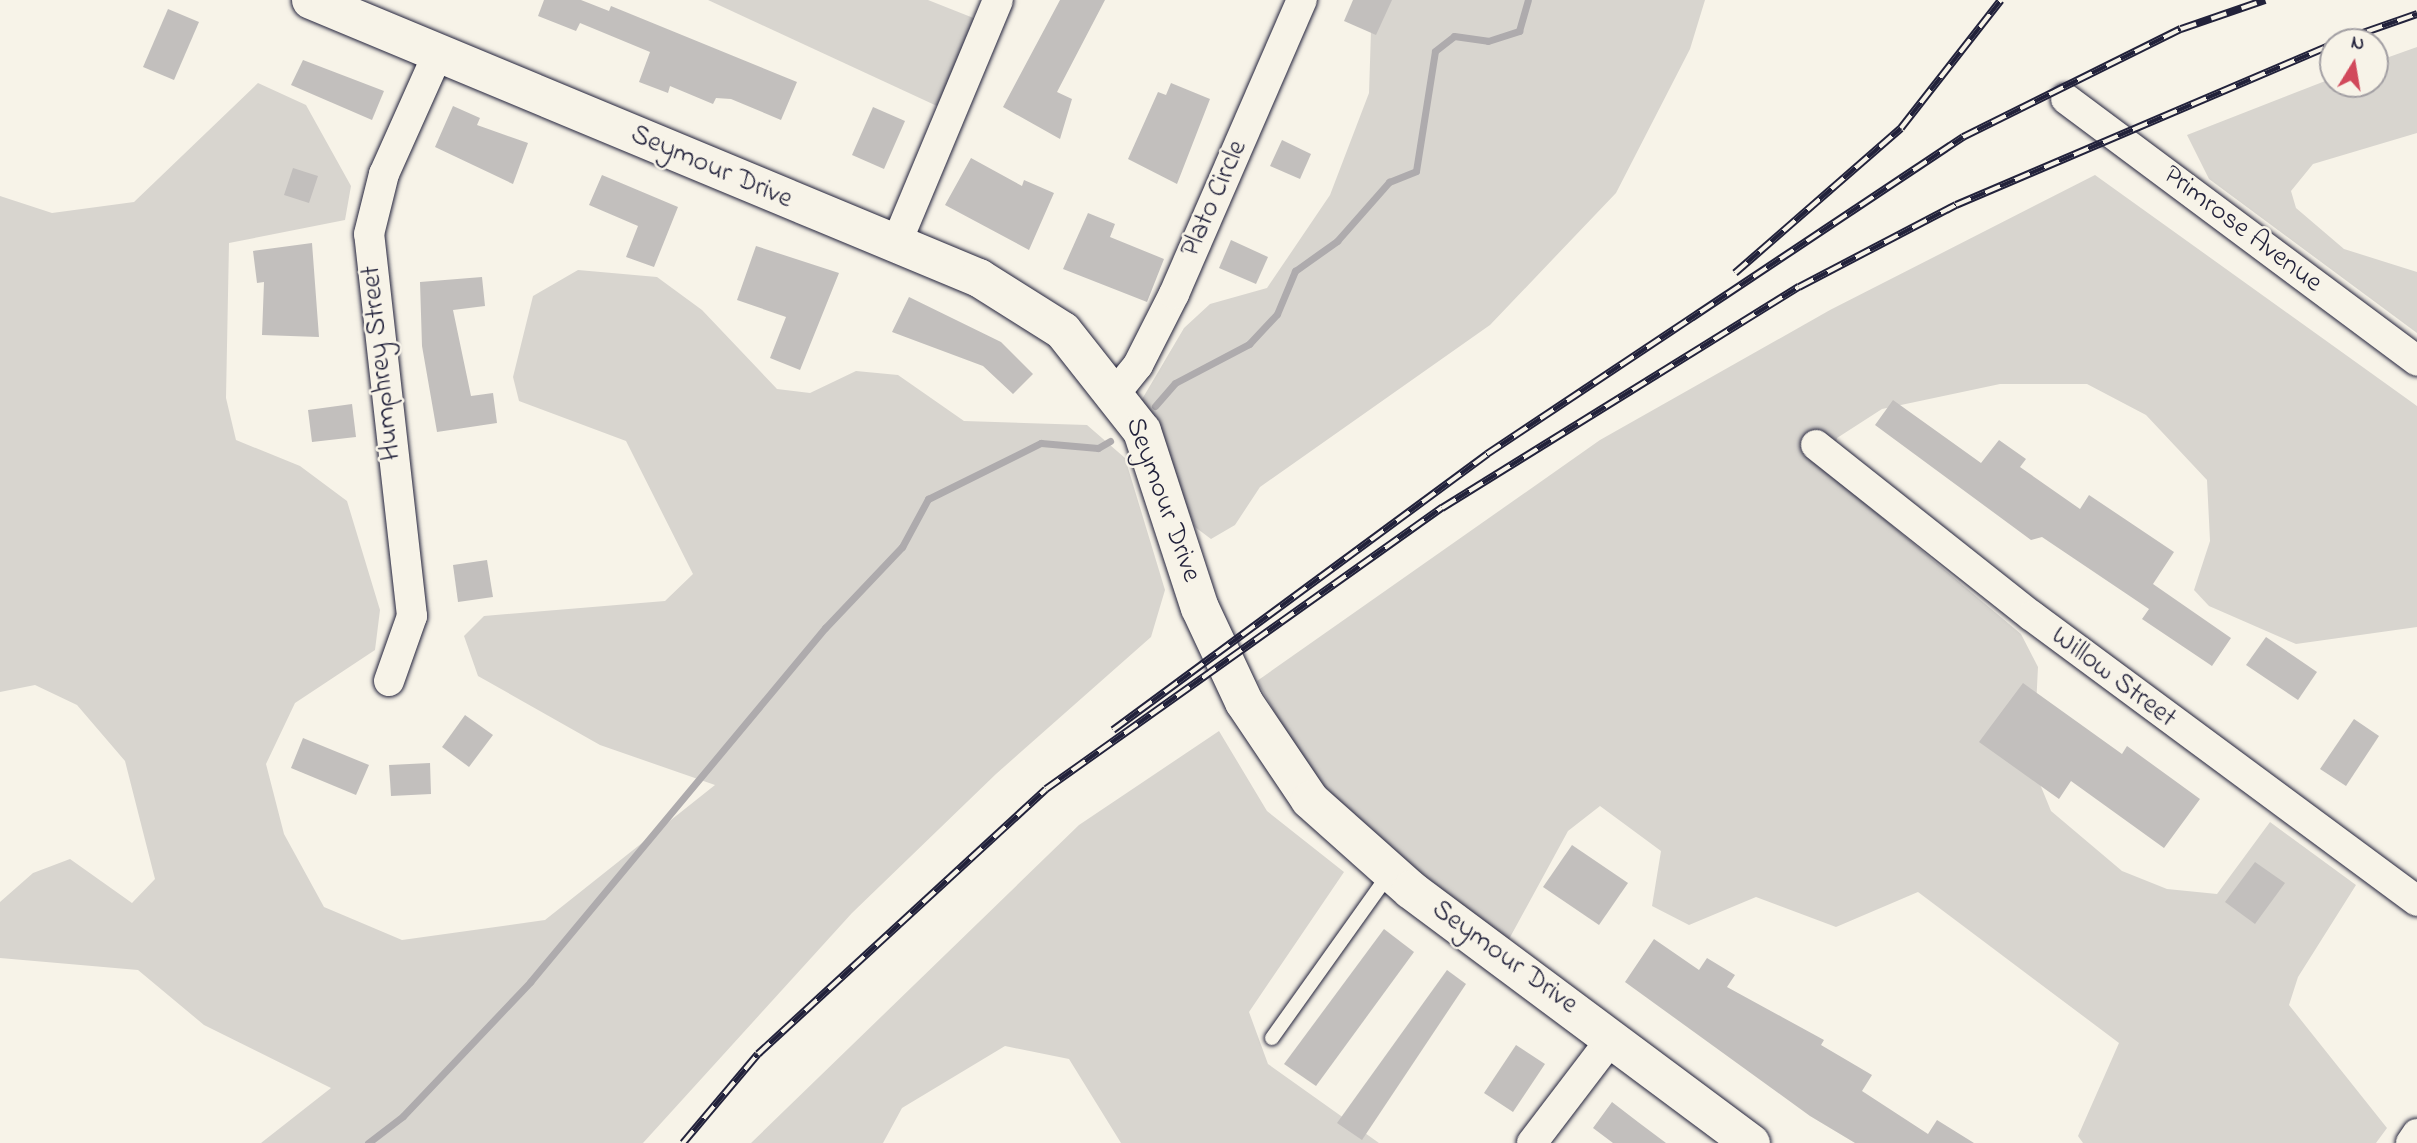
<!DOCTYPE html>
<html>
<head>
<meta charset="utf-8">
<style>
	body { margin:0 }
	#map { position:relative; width:2417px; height:1143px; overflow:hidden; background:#f7f3e8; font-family:"Indie Flower",sans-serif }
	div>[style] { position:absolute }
	.green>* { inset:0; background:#d8d5cf }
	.stream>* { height:7px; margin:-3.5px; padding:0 3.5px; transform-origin:3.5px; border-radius:3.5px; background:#aeabad }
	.building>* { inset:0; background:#c2bfbd }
	.roads { filter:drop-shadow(0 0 2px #22223b) drop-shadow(0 0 2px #22223b) }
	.lane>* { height:14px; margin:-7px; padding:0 7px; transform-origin:7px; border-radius:7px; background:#f7f3e8 }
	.street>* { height:30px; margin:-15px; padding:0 15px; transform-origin:15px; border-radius:15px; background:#f7f3e8 }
	.secondary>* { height:38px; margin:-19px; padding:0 19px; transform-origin:19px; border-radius:19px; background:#f7f3e8 }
	.rail>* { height:8px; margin-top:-4px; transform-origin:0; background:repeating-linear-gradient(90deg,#f7f3e8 0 16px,#22223b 0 32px); box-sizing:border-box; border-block:2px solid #22223b }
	span { translate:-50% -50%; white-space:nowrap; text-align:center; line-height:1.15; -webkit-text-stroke:5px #f7f3e8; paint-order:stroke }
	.street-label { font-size:28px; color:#22223b }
	.north { position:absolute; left:2319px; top:28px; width:70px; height:70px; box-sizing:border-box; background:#f7f3e8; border:2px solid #a29fa3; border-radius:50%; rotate:11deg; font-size:19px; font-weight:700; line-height:28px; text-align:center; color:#22223b }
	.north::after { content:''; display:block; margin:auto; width:24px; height:32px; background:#d1495b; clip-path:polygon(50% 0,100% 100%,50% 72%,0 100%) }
</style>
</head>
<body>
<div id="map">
	<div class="green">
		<div style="clip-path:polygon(708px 0,928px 0,976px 19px,937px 106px)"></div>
		<div style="clip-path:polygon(1372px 0,1705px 0,1690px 49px,1616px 193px,1490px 325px,1260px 487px,1235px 525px,1211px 539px,1195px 527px,1141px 401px,1184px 328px,1210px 304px,1267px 288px,1330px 195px,1369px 93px)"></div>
		<div style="clip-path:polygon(2417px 47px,2417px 133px,2313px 164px,2291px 191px,2296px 208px,2344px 249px,2417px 272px,2417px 333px,2209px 179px,2187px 135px,2333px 78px,2333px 84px,2375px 84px,2375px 62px)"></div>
		<div style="clip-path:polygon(258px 83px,306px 105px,351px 186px,345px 220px,229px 243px,226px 398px,236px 440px,300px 466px,347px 501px,380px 610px,375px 650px,295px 703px,266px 764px,284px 834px,324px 907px,402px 940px,545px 920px,715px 785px,600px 745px,478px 676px,464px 636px,484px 616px,665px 601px,693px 574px,626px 441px,519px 401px,513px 377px,533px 296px,578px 270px,657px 277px,702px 310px,777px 389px,810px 393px,856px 371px,898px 375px,964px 421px,1087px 425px,1125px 458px,1165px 590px,1151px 637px,996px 774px,852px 913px,643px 1143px,261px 1143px,331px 1088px,204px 1025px,138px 970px,0 958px,0 902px,33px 873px,70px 859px,132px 903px,155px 879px,125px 761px,77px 705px,35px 685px,0 692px,0 196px,52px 213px,134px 202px)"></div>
		<div style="clip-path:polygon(2095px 175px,2417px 406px,2417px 627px,2296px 644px,2209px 606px,2194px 590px,2210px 541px,2207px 480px,2146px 415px,2087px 384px,2000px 384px,1882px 409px,1837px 438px,1828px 472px,2021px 634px,2038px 667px,2033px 767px,2051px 811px,2122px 871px,2167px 889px,2217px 894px,2270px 822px,2356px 885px,2298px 977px,2289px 1005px,2387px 1128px,2376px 1143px,2083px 1143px,2078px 1136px,2119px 1043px,1918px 892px,1836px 927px,1756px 897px,1689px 925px,1652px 906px,1661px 851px,1600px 806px,1568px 831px,1508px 941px,1365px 829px,1304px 764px,1257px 681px,1600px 440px,1830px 310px)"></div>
		<div style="clip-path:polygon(1219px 731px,1267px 811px,1344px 872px,1249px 1012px,1268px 1064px,1379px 1143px,1121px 1143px,1069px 1059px,1005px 1046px,902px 1108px,883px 1143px,751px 1143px,1079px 825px)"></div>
	</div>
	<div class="stream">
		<div style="left:1155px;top:406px;width:30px;rotate:-49deg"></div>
		<div style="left:1175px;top:383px;width:84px;rotate:-27.8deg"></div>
		<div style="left:1249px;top:344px;width:41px;rotate:-47deg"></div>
		<div style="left:1277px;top:314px;width:47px;rotate:-67.3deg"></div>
		<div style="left:1295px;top:271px;width:52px;rotate:-35.5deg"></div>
		<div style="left:1337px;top:241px;width:79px;rotate:-48.6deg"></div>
		<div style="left:1389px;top:182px;width:29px;rotate:-22deg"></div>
		<div style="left:1416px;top:171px;width:121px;rotate:-81deg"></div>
		<div style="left:1435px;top:51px;width:24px;rotate:-38deg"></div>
		<div style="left:1454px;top:36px;width:34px;rotate:8deg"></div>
		<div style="left:1488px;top:41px;width:33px;rotate:-18deg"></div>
		<div style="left:1519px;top:31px;width:32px;rotate:-74deg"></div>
		<div style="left:368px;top:1143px;width:44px;rotate:-37.6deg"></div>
		<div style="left:403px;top:1116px;width:185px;rotate:-46.5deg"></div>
		<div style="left:530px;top:982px;width:461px;rotate:-50.2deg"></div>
		<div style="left:825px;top:628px;width:112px;rotate:-46.5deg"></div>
		<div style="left:902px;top:547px;width:55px;rotate:-61.6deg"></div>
		<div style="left:928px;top:499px;width:126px;rotate:-26.4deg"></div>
		<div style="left:1041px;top:443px;width:57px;rotate:5deg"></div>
		<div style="left:1098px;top:448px;width:14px;rotate:-30deg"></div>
	</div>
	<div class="building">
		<div style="clip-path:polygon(544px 0,581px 0,609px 11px,611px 6px,797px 82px,781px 120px,731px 99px,716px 98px,713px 104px,670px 86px,668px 93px,639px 82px,650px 52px,580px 23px,576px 31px,538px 16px)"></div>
		<div style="clip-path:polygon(1060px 0,1105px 0,1057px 92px,1072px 99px,1060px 139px,1003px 107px)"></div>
		<div style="clip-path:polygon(1353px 0,1392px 0,1376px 35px,1344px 21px)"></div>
		<div style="clip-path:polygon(168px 9px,199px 22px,174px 80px,143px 67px)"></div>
		<div style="clip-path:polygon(303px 60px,384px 91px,372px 120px,291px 85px)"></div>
		<div style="clip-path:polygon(1171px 83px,1210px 99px,1177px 184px,1128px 159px,1158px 92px,1166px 95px)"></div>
		<div style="clip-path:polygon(453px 106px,480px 118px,477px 125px,528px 143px,513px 184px,435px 147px)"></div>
		<div style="clip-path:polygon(873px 107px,905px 121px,884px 169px,852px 155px)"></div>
		<div style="clip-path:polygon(1282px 140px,1311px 154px,1300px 179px,1270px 166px)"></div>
		<div style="clip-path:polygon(971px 158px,1022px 186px,1024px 180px,1054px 193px,1029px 250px,945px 205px)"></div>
		<div style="clip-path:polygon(293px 168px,318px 176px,309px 203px,284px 195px)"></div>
		<div style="clip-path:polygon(602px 175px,678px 207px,654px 267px,626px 257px,638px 226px,589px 205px)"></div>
		<div style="clip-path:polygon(1088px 213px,1115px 224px,1110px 237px,1164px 259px,1147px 302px,1063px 269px)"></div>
		<div style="clip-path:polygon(1231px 240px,1268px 257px,1256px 284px,1219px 268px)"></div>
		<div style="clip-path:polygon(312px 243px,319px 337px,262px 335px,264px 282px,257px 283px,253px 251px)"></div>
		<div style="clip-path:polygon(756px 246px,839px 273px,800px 370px,770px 358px,786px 317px,737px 300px)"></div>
		<div style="clip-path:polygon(482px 277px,485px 306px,453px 310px,471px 396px,493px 393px,497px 423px,437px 432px,422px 346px,420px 282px)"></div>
		<div style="clip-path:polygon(909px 297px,1001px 342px,1033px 374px,1013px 394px,983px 366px,892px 332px)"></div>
		<div style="clip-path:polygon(1893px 400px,1981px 463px,1999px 440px,2026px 459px,2020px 467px,2080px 509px,2089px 495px,2174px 552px,2153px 584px,2231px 638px,2212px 666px,2142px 619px,2149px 609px,2042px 537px,2031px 540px,1875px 425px)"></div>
		<div style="clip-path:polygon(352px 404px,356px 437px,312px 442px,308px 410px)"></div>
		<div style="clip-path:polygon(487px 560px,493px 597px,458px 602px,453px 565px)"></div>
		<div style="clip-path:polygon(2266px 637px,2317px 672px,2298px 700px,2246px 665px)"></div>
		<div style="clip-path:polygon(2023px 683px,2122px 754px,2127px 746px,2200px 799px,2164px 848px,2071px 781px,2059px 799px,1979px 742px)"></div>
		<div style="clip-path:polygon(465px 715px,493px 735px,469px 767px,442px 747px)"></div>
		<div style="clip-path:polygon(2354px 719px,2379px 736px,2346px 786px,2320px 769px)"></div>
		<div style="clip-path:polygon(303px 738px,369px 765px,356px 795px,291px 768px)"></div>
		<div style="clip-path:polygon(430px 763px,431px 794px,391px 796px,389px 765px)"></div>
		<div style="clip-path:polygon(1572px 845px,1628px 883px,1599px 925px,1543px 887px)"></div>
		<div style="clip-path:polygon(2255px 862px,2285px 883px,2255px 924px,2225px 902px)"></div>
		<div style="clip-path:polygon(1384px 929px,1414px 952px,1316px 1086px,1284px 1064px)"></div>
		<div style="clip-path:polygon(1654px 939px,1699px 970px,1707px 958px,1735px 975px,1727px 987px,1824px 1040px,1821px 1045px,1872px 1075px,1862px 1091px,1928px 1134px,1937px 1120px,1974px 1143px,1855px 1143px,1810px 1116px,1625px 982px)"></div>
		<div style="clip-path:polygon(1447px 970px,1466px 984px,1362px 1140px,1337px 1123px)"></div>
		<div style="clip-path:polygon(1516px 1045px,1545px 1064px,1513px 1112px,1484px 1093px)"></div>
		<div style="clip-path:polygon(1612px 1102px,1638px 1122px,1666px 1143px,1613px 1143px,1593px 1128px)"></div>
	</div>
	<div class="roads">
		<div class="lane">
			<div style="left:1272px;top:1038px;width:201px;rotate:-54.5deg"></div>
		</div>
		<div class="street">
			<div style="left:2066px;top:99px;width:438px;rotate:36.7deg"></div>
			<div style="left:896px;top:244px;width:264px;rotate:-67.3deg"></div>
			<div style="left:1117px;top:391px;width:33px;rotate:-51deg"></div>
			<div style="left:1138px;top:365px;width:80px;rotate:-63.1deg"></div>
			<div style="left:1174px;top:294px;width:321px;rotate:-66.5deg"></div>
			<div style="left:1816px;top:445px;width:275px;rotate:38.4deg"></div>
			<div style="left:2032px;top:616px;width:479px;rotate:36.5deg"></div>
			<div style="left:389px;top:681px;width:69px;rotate:-70.5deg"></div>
			<div style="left:412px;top:616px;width:384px;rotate:-96.4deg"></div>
			<div style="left:369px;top:234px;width:62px;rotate:-76deg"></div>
			<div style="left:384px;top:174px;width:133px;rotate:-65.9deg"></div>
			<div style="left:1532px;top:1143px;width:132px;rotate:-52.7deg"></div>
			<div style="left:2411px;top:1143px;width:11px;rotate:-56deg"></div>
		</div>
		<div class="secondary">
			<div style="left:311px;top:0;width:724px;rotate:22.6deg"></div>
			<div style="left:979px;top:278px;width:99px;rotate:32.2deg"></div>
			<div style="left:1063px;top:331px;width:127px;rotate:51.7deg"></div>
			<div style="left:1142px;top:431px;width:186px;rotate:71.9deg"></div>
			<div style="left:1200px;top:608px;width:104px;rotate:64.9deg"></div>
			<div style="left:1244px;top:702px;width:118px;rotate:56deg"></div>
			<div style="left:1310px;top:800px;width:135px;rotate:41.7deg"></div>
			<div style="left:1411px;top:890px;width:424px;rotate:36.7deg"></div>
		</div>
	</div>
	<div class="rail">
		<div style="left:2337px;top:42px;width:85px;rotate:-19.3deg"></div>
		<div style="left:1735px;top:273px;width:220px;rotate:-41.1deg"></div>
		<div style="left:1901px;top:128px;width:162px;rotate:-52deg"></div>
		<div style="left:1113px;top:730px;width:465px;rotate:-36.4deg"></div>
		<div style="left:1487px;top:454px;width:572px;rotate:-33.66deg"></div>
		<div style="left:1963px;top:137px;width:243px;rotate:-26.4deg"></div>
		<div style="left:2181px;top:29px;width:89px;rotate:-19deg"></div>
		<div style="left:683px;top:1143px;width:116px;rotate:-49.9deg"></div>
		<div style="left:758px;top:1054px;width:391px;rotate:-42.6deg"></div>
		<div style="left:1046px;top:789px;width:486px;rotate:-35.4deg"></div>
		<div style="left:1442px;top:508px;width:420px;rotate:-31.8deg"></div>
		<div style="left:1799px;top:287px;width:177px;rotate:-27.6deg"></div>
		<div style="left:1956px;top:205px;width:410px;rotate:-23.1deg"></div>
	</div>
	<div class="street-label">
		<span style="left:711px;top:168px;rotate:23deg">Seymour Drive</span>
		<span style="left:1215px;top:199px;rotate:-66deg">Plato Circle</span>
		<span style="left:2242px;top:230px;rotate:37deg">Primrose Avenue</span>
		<span style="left:382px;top:363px;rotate:-96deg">Humphrey Street</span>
		<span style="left:1162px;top:500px;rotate:70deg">Seymour Drive</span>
		<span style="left:2113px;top:678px;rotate:37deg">Willow Street</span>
		<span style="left:1504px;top:958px;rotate:36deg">Seymour Drive</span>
	</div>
	<div class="north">N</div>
</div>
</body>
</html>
